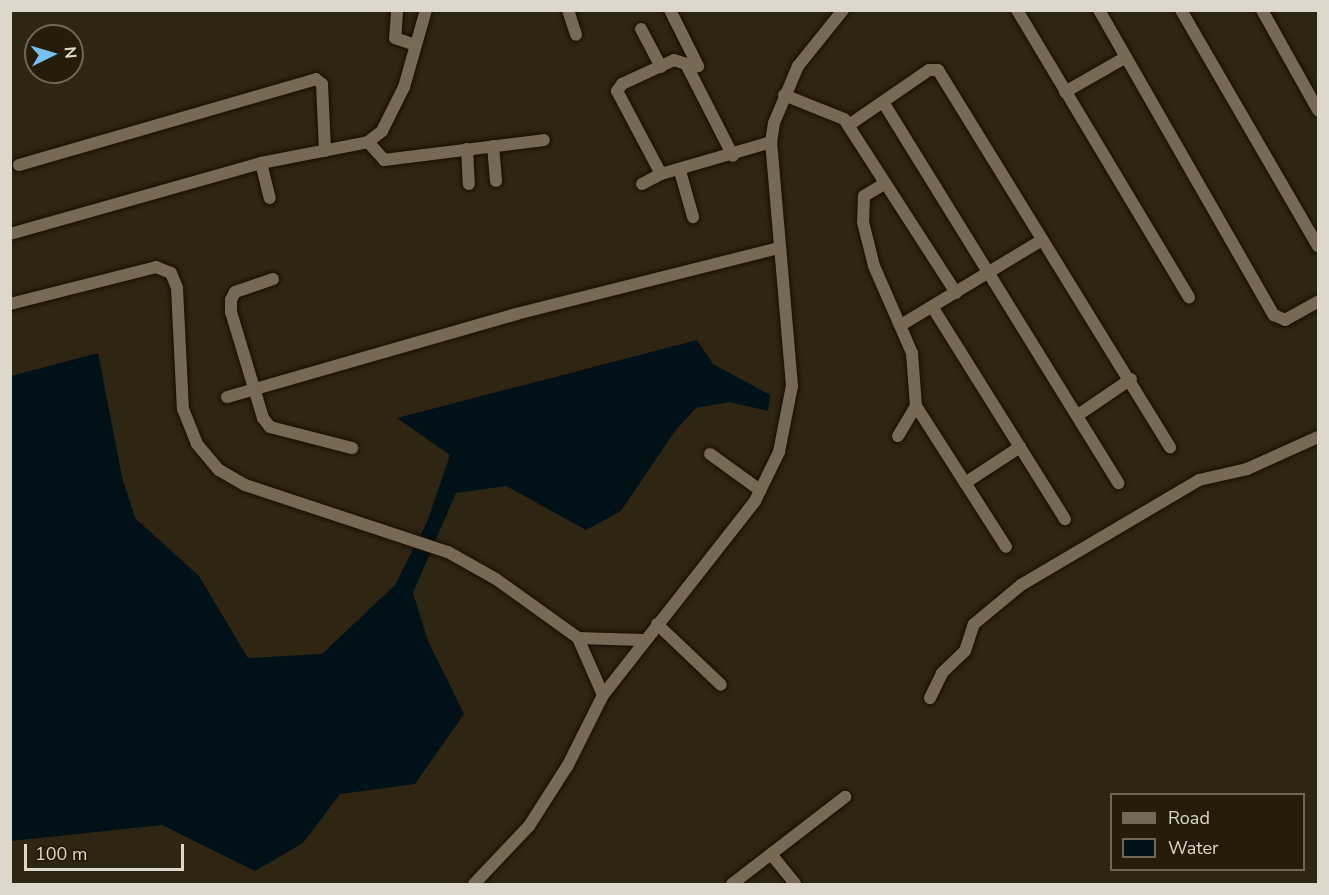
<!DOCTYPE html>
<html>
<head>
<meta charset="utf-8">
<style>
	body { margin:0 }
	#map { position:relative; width:1329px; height:895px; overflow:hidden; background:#2f2513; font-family:"Nunito Sans",sans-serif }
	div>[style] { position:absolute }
	.water>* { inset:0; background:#001118 }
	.roads { filter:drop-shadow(0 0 2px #170e01) drop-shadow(0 0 2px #170e01) }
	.street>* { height:12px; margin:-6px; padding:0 6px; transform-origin:6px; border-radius:6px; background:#766a56 }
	span { translate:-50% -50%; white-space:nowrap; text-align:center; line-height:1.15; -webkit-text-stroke:4.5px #251c09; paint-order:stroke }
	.frame { position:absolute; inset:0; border:12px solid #ddd7cc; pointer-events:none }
	.legend { position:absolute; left:1110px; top:793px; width:195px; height:78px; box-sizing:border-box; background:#251c09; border:2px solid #6f6757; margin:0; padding:8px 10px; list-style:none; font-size:18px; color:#ddd7cc }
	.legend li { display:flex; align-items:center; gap:12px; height:30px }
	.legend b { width:30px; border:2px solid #6f6757 }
	.north { position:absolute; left:24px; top:24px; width:60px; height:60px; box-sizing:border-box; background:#251c09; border:2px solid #6f6757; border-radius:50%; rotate:85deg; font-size:16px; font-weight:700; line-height:24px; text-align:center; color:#ddd7cc }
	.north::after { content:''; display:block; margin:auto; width:21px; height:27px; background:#76c0f7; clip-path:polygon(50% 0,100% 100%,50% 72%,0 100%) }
	.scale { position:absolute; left:24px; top:844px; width:160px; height:27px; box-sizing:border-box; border:3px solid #ddd7cc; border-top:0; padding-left:8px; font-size:18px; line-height:21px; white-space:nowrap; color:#ddd7cc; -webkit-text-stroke:4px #251c09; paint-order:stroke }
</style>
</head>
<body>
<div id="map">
	<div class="water">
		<div style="clip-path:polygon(697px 340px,713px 364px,770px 395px,768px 411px,729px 402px,696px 408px,675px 431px,621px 511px,586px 530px,506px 486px,456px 493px,413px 593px,428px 641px,464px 714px,415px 784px,340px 794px,303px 843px,255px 871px,162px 825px,11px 841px,11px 376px,98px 353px,122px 477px,135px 518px,199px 576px,248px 658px,322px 654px,395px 585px,427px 522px,450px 455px,397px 418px)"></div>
	</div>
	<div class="roads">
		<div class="street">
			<div style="left:568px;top:10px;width:26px;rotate:72deg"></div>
			<div style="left:670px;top:10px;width:63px;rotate:63.4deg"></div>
			<div style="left:1017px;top:10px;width:335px;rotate:59.1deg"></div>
			<div style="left:1099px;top:10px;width:352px;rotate:60.2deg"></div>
			<div style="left:1274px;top:315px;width:12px;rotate:24deg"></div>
			<div style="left:1285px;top:320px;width:38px;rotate:-29deg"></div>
			<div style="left:1181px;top:10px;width:273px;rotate:59.9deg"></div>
			<div style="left:1262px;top:10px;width:115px;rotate:60.8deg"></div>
			<div style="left:397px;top:12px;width:26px;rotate:94deg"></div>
			<div style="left:395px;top:38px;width:21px;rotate:19deg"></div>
			<div style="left:641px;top:29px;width:43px;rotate:62.2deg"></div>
			<div style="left:1065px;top:92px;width:70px;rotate:-29.8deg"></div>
			<div style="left:784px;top:95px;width:65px;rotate:21.8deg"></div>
			<div style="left:844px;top:119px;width:207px;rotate:57.2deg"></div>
			<div style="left:883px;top:102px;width:448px;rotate:58.3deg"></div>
			<div style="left:849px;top:125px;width:97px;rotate:-34.5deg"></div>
			<div style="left:929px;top:70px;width:9px"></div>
			<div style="left:938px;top:70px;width:443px;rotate:58.4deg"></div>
			<div style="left:368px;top:142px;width:24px;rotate:48deg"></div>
			<div style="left:384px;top:160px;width:161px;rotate:-7.1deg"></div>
			<div style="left:493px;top:146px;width:35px;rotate:85deg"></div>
			<div style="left:467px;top:149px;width:35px;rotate:87deg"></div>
			<div style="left:261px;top:163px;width:36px;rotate:76deg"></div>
			<div style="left:19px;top:165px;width:309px;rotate:-16.1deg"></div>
			<div style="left:316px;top:79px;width:8px;rotate:40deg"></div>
			<div style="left:322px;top:84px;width:67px;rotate:87.4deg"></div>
			<div style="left:680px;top:171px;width:48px;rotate:74.2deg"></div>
			<div style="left:661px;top:174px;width:94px;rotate:-117.9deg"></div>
			<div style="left:617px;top:91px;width:9px;rotate:-54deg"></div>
			<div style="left:622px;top:84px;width:57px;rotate:-24.8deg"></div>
			<div style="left:674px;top:60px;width:13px;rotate:18deg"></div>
			<div style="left:686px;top:64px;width:103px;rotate:62.9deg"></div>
			<div style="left:642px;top:184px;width:21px;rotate:-28deg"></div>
			<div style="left:661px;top:174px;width:115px;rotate:-16.2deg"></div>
			<div style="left:884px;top:184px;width:23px;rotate:149deg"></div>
			<div style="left:864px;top:196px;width:26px;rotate:92deg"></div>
			<div style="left:863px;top:222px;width:45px;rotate:76deg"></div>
			<div style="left:874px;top:266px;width:95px;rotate:66.4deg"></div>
			<div style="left:912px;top:353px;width:53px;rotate:85.7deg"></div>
			<div style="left:916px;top:406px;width:167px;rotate:57.4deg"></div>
			<div style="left:10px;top:234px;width:261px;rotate:-15.8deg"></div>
			<div style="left:261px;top:163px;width:109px;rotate:-11.1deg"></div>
			<div style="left:368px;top:142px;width:18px;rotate:-38deg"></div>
			<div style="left:382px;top:131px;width:49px;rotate:-63.4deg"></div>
			<div style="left:404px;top:87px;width:80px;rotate:-74.1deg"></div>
			<div style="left:273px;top:279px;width:40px;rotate:161.1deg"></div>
			<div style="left:235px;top:292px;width:9px;rotate:117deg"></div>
			<div style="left:231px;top:300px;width:12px;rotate:90deg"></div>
			<div style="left:231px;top:312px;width:111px;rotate:73.2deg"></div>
			<div style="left:263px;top:418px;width:11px;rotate:52deg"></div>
			<div style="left:270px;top:427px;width:85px;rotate:14.4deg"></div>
			<div style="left:10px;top:304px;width:151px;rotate:-14.2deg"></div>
			<div style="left:156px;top:267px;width:16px;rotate:22deg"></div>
			<div style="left:171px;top:273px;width:16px;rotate:68deg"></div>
			<div style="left:177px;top:288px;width:121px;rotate:87.2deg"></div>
			<div style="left:183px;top:409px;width:38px;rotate:68deg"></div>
			<div style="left:197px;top:444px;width:34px;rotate:50deg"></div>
			<div style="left:219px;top:470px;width:30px;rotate:30deg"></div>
			<div style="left:245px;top:485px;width:214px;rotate:18.3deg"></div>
			<div style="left:448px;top:552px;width:55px;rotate:29.4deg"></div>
			<div style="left:496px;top:579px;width:101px;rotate:35.7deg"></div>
			<div style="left:578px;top:638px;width:62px;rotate:66.3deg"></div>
			<div style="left:933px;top:308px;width:249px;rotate:58deg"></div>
			<div style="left:901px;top:325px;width:165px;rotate:-31.1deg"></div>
			<div style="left:227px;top:397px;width:301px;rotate:-16deg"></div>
			<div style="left:516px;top:314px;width:270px;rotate:-14.1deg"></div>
			<div style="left:1078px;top:415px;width:64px;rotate:-34.2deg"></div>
			<div style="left:898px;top:436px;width:35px;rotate:-59deg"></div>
			<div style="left:710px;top:454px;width:62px;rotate:35.8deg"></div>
			<div style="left:965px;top:483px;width:66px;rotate:-33.2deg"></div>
			<div style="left:657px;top:624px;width:88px;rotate:43.6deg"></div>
			<div style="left:578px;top:638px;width:65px;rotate:1.8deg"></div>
			<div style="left:930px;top:698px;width:28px;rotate:-64deg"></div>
			<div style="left:942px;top:673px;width:32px;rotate:-44deg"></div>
			<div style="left:965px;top:651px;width:28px;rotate:-72deg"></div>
			<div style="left:974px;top:624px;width:61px;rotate:-39.7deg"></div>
			<div style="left:1021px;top:585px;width:207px;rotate:-30.5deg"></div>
			<div style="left:1199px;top:480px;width:49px;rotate:-12.9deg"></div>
			<div style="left:1247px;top:469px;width:78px;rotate:-24.3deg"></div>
			<div style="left:771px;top:854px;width:38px;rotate:51deg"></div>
			<div style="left:474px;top:884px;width:80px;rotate:-46.5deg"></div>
			<div style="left:529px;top:826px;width:72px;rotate:-57.4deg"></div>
			<div style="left:568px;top:765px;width:78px;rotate:-63.4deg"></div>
			<div style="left:603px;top:695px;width:246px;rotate:-51.9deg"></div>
			<div style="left:755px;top:501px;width:55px;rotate:-63.9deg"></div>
			<div style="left:779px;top:452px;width:67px;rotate:-78.9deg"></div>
			<div style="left:792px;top:386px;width:245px;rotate:-94.9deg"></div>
			<div style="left:771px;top:142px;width:19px;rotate:-81deg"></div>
			<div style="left:774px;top:123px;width:62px;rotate:-67.2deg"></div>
			<div style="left:798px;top:66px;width:72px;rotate:-51.2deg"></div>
			<div style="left:732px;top:884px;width:143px;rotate:-37.6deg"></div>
		</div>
	</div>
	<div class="frame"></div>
	<ul class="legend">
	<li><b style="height:8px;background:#766a56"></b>Road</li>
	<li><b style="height:16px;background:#001118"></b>Water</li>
	</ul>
	<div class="north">N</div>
	<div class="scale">100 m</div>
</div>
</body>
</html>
